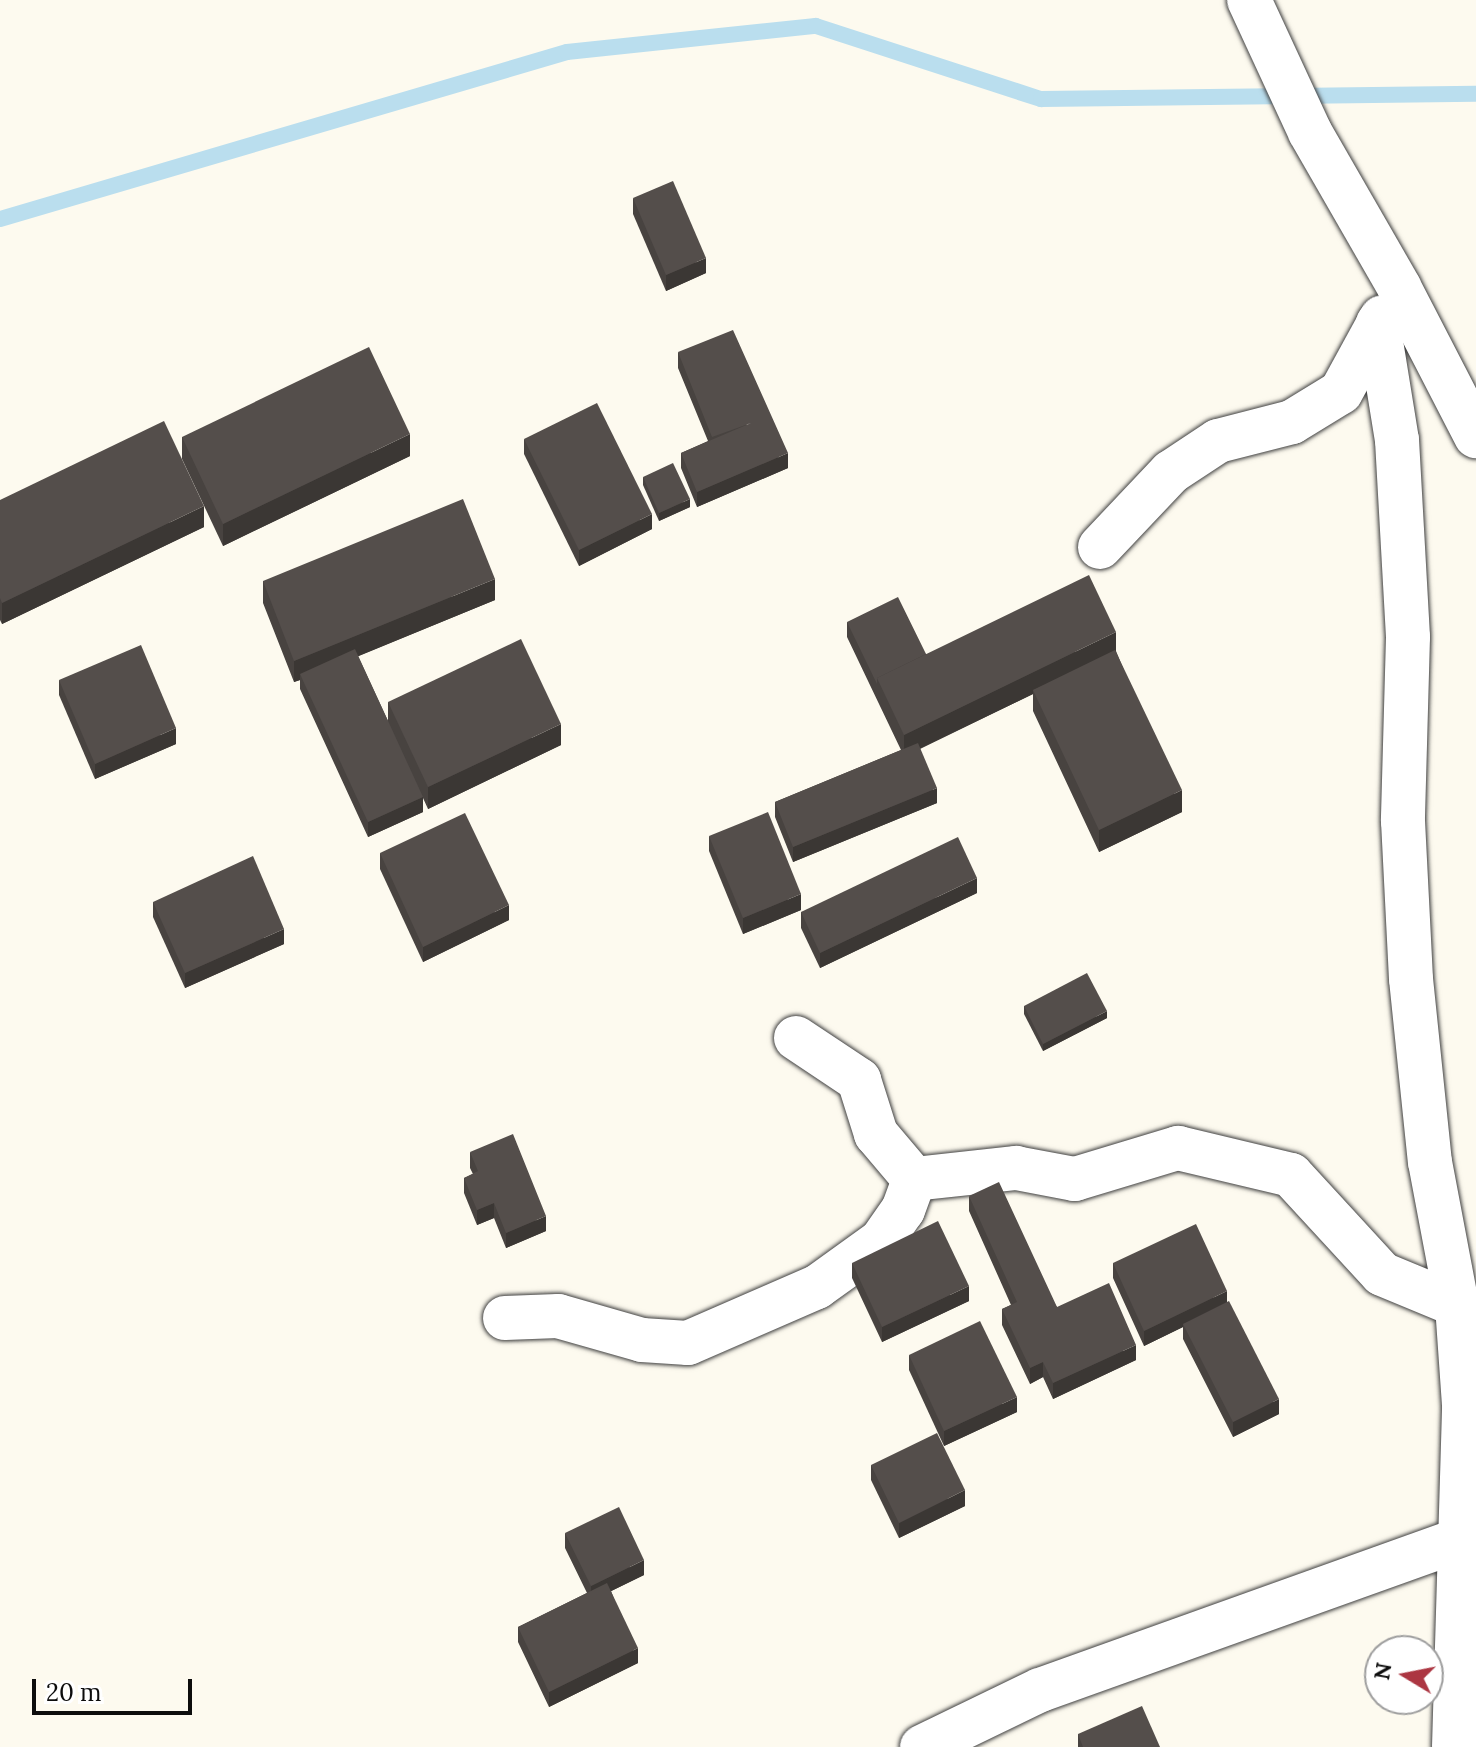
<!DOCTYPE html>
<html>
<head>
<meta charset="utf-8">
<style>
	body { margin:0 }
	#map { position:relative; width:1476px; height:1747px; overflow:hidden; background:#fdfaef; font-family:Lora,serif }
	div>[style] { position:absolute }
	.stream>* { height:16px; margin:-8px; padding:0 8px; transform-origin:8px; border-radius:8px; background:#badeee }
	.roads { filter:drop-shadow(0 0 2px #404040) drop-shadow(0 0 2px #404040) }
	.minor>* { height:44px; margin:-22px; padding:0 22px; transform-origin:22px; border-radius:22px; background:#fff }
	.wall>* { inset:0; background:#484340 }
	.shaded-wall>* { inset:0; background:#3b3734 }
	.building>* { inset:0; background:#544e4b }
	span { translate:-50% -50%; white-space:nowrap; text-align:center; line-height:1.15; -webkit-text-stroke:8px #fff; paint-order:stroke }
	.north { position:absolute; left:1364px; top:1635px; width:80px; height:80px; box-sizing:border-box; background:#fff; border:2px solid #9e9e9e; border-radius:50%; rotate:280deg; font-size:22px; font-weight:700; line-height:32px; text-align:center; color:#0d0d0d }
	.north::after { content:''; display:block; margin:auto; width:28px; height:36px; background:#ac3642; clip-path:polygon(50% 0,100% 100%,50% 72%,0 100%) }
	.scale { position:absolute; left:32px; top:1679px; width:160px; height:36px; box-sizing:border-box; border:4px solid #0d0d0d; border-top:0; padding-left:10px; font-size:24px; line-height:28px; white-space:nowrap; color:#0d0d0d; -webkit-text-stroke:6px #fff; paint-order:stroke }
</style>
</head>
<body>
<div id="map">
	<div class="stream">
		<div style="left:0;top:219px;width:591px;rotate:-16.41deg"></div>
		<div style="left:567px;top:52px;width:250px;rotate:-6deg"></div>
		<div style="left:816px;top:26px;width:237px;rotate:18deg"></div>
		<div style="left:1041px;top:99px;width:435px;rotate:-0.7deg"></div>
	</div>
	<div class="roads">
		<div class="minor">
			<div style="left:1249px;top:0;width:145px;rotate:65.2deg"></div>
			<div style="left:1310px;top:132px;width:179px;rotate:60.1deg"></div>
			<div style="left:1399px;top:287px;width:168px;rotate:62.7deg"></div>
			<div style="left:1378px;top:323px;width:119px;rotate:80.8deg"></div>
			<div style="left:1397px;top:440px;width:197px;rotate:86.8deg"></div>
			<div style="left:1408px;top:637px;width:184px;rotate:91.6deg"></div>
			<div style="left:1403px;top:821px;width:158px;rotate:87.1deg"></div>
			<div style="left:1411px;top:979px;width:184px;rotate:84.1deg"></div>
			<div style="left:1430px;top:1162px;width:146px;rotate:79.3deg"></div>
			<div style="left:1457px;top:1305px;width:99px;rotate:86deg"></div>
			<div style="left:1100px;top:547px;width:103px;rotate:-46.6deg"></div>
			<div style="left:1171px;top:472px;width:56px;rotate:-33.4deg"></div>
			<div style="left:1218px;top:441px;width:76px;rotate:-14.4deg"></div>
			<div style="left:1292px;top:422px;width:57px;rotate:-31.5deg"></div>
			<div style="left:1341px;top:392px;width:85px;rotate:-61.3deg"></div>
			<div style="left:796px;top:1038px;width:76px;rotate:33.7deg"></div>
			<div style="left:859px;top:1080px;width:57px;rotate:72.5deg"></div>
			<div style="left:876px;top:1134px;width:59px;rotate:49.8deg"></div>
			<div style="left:914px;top:1179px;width:103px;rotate:-6.2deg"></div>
			<div style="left:1016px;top:1168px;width:60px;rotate:10.6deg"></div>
			<div style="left:1075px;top:1179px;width:108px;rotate:-16.8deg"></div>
			<div style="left:1178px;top:1148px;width:116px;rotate:13.4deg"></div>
			<div style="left:1291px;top:1175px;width:134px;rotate:47.4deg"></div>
			<div style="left:1382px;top:1274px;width:81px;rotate:22.5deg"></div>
			<div style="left:505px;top:1318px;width:53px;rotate:-2.2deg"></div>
			<div style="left:558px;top:1316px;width:87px;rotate:15.9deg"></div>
			<div style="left:642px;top:1340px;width:46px;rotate:3.7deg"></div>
			<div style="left:688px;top:1343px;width:141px;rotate:-23.5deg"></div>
			<div style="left:817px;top:1287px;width:79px;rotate:-35.7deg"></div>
			<div style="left:881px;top:1241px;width:38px;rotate:-55deg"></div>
			<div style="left:903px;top:1210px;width:33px;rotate:-70deg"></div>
			<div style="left:922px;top:1747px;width:131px;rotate:-25.8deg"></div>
			<div style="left:1040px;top:1690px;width:446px;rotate:-19.7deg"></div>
			<div style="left:1454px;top:1747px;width:343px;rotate:-88.3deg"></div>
			<div style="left:1464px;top:1404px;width:30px;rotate:-69deg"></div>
		</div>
	</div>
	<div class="wall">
		<div style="clip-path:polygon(633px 198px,706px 273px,666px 291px,633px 214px)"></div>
		<div style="clip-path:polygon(678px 352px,788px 468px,697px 507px,681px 468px,681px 453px,708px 441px,678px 368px)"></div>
		<div style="clip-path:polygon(182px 437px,410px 456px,223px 546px,182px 459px)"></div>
		<div style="clip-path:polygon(524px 439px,652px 529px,579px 566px,524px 454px)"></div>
		<div style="clip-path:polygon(643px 477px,690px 507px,659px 521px,643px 485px)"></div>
		<div style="clip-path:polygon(0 500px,204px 527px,2px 624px,0 620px)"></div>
		<div style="clip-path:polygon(263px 581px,495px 600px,358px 656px,388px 721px,388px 702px,561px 745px,428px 809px,423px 798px,423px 812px,368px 837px,300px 689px,300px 680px,294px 682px,263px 603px)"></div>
		<div style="clip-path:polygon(847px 622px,926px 654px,1116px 651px,1182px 812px,1099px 852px,1033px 711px,1033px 694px,920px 749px,937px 803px,793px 862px,775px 817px,775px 802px,901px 750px,847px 637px)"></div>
		<div style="clip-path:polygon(59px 680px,176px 744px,95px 779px,59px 695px)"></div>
		<div style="clip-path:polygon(709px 836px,801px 910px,743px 934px,709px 851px)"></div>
		<div style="clip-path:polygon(380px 853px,509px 920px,423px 962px,380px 869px)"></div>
		<div style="clip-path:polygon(977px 893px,820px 968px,801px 928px,801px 912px)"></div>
		<div style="clip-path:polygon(153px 902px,284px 944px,185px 988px,153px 917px)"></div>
		<div style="clip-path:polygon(1024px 1006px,1107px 1018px,1043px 1051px,1024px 1014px)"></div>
		<div style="clip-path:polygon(470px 1152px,546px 1231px,506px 1248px,494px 1218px,477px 1225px,464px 1193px,464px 1178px,473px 1174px,470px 1168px)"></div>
		<div style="clip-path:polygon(969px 1196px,1057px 1307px,1136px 1360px,1053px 1399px,1043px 1377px,1030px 1384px,1002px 1325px,1002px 1309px,1011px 1305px,969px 1211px)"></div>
		<div style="clip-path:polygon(852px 1263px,969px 1301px,882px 1342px,852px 1278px)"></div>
		<div style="clip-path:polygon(1113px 1263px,1227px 1302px,1279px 1414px,1233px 1437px,1183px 1339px,1183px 1327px,1144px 1346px,1113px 1278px)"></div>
		<div style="clip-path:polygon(909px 1355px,1017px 1412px,944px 1446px,909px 1370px)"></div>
		<div style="clip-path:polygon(871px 1465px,965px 1506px,899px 1538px,871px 1480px)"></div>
		<div style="clip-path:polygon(565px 1533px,644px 1575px,611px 1591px,638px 1663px,549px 1707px,518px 1642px,518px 1627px,587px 1593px,565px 1548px)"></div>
		<div style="clip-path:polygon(1078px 1734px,1160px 1747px,1078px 1747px)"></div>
	</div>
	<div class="shaded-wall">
		<div style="clip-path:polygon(706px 258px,706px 273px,666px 291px,666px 275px)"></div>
		<div style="clip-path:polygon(410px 434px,410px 456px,223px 546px,223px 524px)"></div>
		<div style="clip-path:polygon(788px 453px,788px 468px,697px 507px,697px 492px)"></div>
		<div style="clip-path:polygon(690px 499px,690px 507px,659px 521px,659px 513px)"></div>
		<div style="clip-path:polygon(204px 506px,204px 527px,2px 624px,2px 603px)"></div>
		<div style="clip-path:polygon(652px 514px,652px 529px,579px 566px,579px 550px)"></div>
		<div style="clip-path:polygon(495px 579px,495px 600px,303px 679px,300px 674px,300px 680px,294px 682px,294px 661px)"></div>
		<div style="clip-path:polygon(1116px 632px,1116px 654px,1033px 690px,1033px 694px,904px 756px,904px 735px)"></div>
		<div style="clip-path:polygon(561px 724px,561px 745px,428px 809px,428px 787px)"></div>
		<div style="clip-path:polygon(176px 728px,176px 744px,95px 779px,95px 764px)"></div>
		<div style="clip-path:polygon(937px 788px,937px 803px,793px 862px,793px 847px)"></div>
		<div style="clip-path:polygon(1182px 790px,1182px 812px,1099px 852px,1099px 830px)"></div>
		<div style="clip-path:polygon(423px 797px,423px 812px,368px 837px,368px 822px)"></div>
		<div style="clip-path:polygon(977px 878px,977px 893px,820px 968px,820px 953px)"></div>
		<div style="clip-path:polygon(801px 894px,801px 910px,743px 934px,743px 918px)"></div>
		<div style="clip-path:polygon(509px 905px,509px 920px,423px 962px,423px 947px)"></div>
		<div style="clip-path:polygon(284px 929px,284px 944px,185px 988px,185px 973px)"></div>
		<div style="clip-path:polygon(1107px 1011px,1107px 1018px,1043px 1051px,1043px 1044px)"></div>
		<div style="clip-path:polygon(494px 1203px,494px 1218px,477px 1225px,477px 1210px)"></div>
		<div style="clip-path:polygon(546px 1216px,546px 1231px,506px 1248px,506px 1233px)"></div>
		<div style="clip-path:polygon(969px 1286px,969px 1301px,882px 1342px,882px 1327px)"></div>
		<div style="clip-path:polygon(1227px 1291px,1227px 1307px,1183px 1324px,1183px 1327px,1144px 1346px,1144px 1331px)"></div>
		<div style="clip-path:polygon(1136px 1345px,1136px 1360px,1053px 1399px,1053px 1383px)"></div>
		<div style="clip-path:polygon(1043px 1362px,1043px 1377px,1030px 1384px,1030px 1368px)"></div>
		<div style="clip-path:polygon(1017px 1397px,1017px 1412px,944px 1446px,944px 1431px)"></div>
		<div style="clip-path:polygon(1279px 1399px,1279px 1414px,1233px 1437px,1233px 1422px)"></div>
		<div style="clip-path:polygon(965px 1490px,965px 1506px,899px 1538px,899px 1523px)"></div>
		<div style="clip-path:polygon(644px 1560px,644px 1575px,591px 1601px,591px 1586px)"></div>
		<div style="clip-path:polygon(638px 1648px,638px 1663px,549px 1707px,549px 1692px)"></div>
	</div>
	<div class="building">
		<div style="clip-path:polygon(673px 181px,706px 258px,666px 275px,633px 198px)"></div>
		<div style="clip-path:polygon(733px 330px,788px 453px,697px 492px,681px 453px,751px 423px,712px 437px,678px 352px)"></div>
		<div style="clip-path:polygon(369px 347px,410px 434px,223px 524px,182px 437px)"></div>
		<div style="clip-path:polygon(597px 403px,652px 514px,579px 550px,524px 439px)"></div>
		<div style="clip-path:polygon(164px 421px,204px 506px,2px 603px,0 598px,0 500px)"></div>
		<div style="clip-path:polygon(673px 463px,690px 499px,659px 513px,643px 477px)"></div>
		<div style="clip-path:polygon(463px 499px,495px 579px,294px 661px,263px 581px)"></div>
		<div style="clip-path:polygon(1089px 575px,1116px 632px,904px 735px,877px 678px)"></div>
		<div style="clip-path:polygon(898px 597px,926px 654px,877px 678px,877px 684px,847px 622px)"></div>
		<div style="clip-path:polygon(521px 639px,561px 724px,428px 787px,388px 702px)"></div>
		<div style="clip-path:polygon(141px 645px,176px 728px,95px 764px,59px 680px)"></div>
		<div style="clip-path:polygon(355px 649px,423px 797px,368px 822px,300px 674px)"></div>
		<div style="clip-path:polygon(1115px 650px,1182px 790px,1099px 830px,1033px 690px)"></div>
		<div style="clip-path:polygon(918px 743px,937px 788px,793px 847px,775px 802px)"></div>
		<div style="clip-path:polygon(768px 812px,801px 894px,743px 918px,709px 836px)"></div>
		<div style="clip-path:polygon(465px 813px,509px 905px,423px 947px,380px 853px)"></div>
		<div style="clip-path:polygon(958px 837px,977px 878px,820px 953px,801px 912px)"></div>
		<div style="clip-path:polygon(253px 856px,284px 929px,185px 973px,153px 902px)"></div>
		<div style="clip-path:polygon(1087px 973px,1107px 1011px,1043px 1044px,1024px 1006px)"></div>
		<div style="clip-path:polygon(513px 1134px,546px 1216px,506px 1233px,494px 1203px,477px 1210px,464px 1178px,478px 1171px,470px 1152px)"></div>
		<div style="clip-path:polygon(999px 1182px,1057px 1307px,1109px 1283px,1136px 1345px,1053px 1383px,1043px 1362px,1030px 1368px,1002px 1309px,1017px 1302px,969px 1196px)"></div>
		<div style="clip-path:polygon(938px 1221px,969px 1286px,882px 1327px,852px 1263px)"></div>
		<div style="clip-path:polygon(1196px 1224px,1227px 1291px,1144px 1331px,1113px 1263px)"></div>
		<div style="clip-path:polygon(1229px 1301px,1279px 1399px,1233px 1422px,1183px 1324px)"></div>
		<div style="clip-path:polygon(980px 1321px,1017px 1397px,944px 1431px,909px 1355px)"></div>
		<div style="clip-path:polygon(937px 1433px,965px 1490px,899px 1523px,871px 1465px)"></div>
		<div style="clip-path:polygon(619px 1507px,644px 1560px,591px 1586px,565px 1533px)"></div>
		<div style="clip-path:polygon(607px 1583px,638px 1648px,549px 1692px,518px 1627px)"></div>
		<div style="clip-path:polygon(1142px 1706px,1160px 1747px,1083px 1747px,1078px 1734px)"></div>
	</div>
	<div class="north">N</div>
	<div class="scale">20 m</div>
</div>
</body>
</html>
